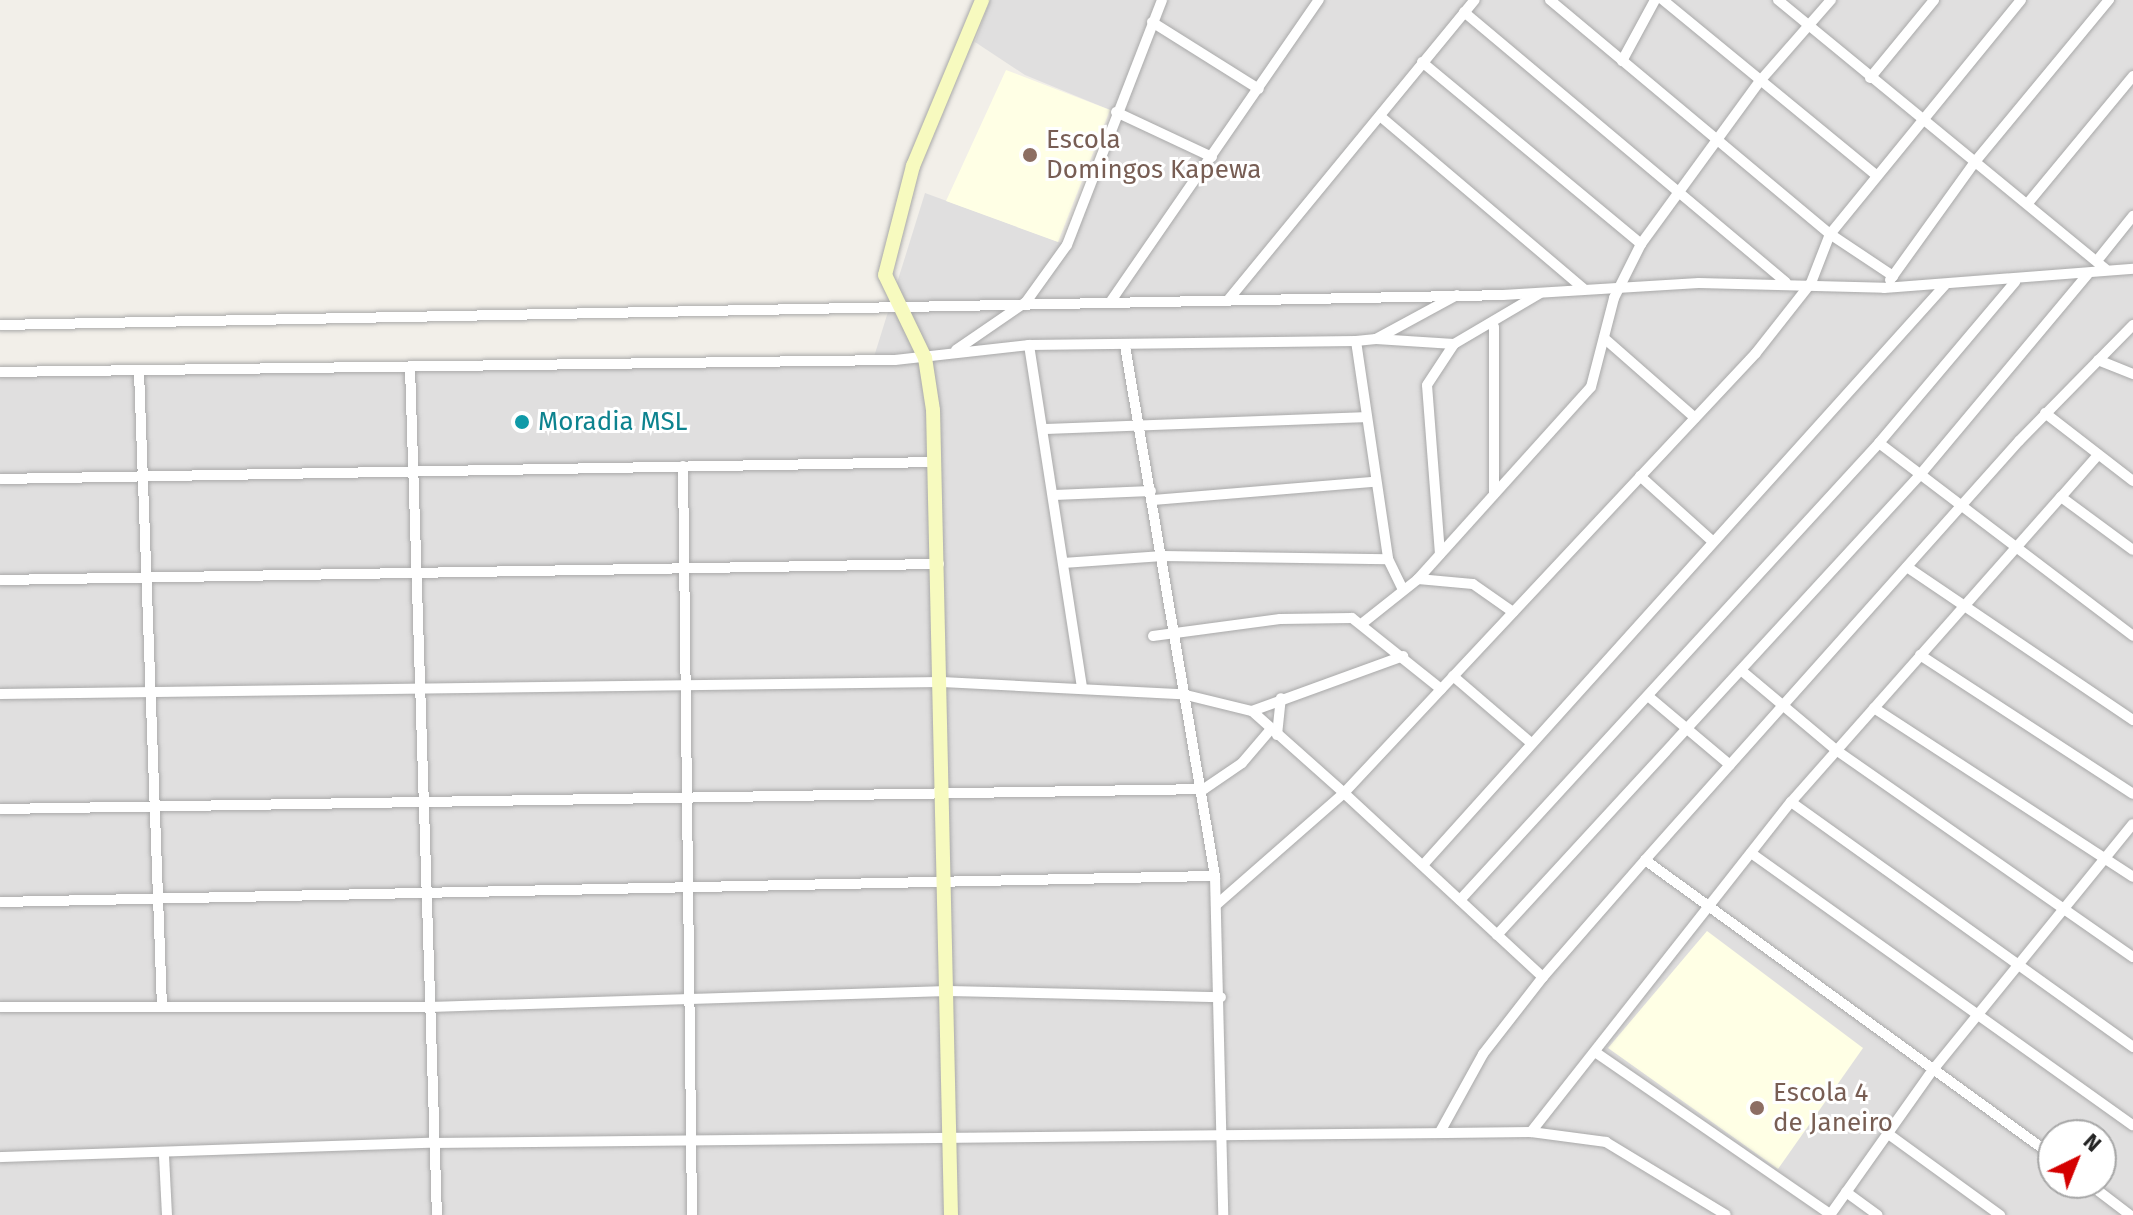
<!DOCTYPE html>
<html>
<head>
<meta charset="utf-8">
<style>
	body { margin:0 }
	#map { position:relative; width:2133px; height:1215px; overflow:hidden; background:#f2efe9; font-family:"Fira Sans",sans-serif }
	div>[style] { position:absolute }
	.residential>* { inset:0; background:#e0dfdf }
	.education>* { inset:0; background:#ffffe5 }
	.roads { filter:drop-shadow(0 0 2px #a9a9a9) drop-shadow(0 0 2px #a9a9a9) }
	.street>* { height:10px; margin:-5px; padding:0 5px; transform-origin:5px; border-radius:5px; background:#fff }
	.secondary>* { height:14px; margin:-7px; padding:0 7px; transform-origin:7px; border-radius:7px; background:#f7fabf }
	.dots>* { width:22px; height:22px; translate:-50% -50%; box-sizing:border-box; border:4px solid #fff; border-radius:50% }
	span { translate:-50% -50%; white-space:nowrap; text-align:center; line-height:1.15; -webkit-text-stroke:6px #fff; paint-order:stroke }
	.education-label { font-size:26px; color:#785e54 }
	.left { translate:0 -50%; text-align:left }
	.culture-label { font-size:26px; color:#0d838f }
	.north { position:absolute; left:2037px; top:1119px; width:80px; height:80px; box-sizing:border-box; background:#fff; border:2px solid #a7a7a7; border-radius:50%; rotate:43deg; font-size:22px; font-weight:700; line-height:32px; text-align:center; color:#222 }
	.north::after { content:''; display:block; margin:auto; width:28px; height:36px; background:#d40000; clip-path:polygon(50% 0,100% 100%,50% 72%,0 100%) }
</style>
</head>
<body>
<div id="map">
	<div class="residential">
		<div style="clip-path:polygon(evenodd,990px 0,2133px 0,2133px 1215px,0 1215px,0 372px,873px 360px,925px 193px,1067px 245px,1115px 112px,1025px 75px,975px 42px,990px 0,2053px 1135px,2101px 1135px,2101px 1183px,2053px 1183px,2053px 1135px)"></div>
	</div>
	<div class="education">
		<div style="clip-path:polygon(1006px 70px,1110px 110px,1058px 242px,946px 201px)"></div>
		<div style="clip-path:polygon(1707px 931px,1863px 1048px,1778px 1169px,1608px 1048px)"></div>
	</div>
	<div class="roads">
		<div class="street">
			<div style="left:1550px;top:0;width:365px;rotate:39.9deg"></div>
			<div style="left:1830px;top:234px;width:76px;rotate:33.7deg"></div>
			<div style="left:1663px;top:0;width:277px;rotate:39.4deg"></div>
			<div style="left:1778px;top:0;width:424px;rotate:39.4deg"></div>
			<div style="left:2021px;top:0;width:302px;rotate:129.2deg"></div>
			<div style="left:1830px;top:234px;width:53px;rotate:111.2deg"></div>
			<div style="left:1811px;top:283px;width:89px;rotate:128.2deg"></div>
			<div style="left:1756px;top:353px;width:603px;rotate:133.12deg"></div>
			<div style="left:1344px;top:793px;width:271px;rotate:42.8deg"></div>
			<div style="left:1543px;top:977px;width:155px;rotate:-48.9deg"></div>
			<div style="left:1645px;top:860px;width:504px;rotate:35.96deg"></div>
			<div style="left:1464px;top:12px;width:420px;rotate:40deg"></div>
			<div style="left:1152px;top:22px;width:126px;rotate:32.1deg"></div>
			<div style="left:1622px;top:61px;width:69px;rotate:-61.6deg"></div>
			<div style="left:1422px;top:62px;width:285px;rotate:39.7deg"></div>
			<div style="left:1870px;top:78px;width:101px;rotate:-50.6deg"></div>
			<div style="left:1116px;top:112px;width:106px;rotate:25.1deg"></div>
			<div style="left:1380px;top:116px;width:266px;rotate:40.3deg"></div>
			<div style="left:2028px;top:203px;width:165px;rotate:-50.4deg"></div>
			<div style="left:2100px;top:257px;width:53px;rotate:-51.2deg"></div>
			<div style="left:1890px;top:280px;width:144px;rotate:-54.3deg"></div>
			<div style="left:1974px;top:163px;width:212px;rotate:-50.4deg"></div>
			<div style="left:1229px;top:299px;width:387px;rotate:-50.6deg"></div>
			<div style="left:1111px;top:301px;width:366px;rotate:-55.4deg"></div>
			<div style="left:0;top:325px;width:1503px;rotate:-1.14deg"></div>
			<div style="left:1503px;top:295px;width:196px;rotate:-3.5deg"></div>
			<div style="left:1699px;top:283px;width:185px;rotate:1.5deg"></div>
			<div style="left:1884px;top:288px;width:250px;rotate:-4.4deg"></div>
			<div style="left:1494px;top:327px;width:167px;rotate:90deg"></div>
			<div style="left:1604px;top:338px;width:121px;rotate:41.3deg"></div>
			<div style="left:1376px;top:339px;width:78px;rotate:3.7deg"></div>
			<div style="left:1356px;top:341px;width:220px;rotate:81.6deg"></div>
			<div style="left:1388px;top:559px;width:32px;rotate:64deg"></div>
			<div style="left:1029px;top:345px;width:345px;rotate:81.2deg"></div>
			<div style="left:1125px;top:346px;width:538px;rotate:80.36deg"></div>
			<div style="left:1215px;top:876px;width:339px;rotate:88.6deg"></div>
			<div style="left:956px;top:350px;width:85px;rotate:-34.4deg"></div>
			<div style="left:1026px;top:302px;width:70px;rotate:-54.3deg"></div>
			<div style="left:1067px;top:245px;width:263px;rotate:-68.8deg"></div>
			<div style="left:2098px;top:360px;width:38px;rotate:22deg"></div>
			<div style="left:410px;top:367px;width:848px;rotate:88.18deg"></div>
			<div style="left:139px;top:371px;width:635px;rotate:87.93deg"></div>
			<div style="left:0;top:372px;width:895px;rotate:-0.77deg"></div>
			<div style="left:895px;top:360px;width:135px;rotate:-6.4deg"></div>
			<div style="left:1029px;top:345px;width:327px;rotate:-0.7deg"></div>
			<div style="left:1356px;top:341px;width:20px;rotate:-6deg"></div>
			<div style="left:1376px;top:339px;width:92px;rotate:-28.5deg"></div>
			<div style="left:2045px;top:413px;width:111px;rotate:37.7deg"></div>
			<div style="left:1044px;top:429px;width:320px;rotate:-2.1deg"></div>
			<div style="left:1879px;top:443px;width:319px;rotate:37.2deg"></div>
			<div style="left:683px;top:466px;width:749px;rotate:89.31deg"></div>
			<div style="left:1640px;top:476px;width:96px;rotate:42deg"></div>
			<div style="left:0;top:479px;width:936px;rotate:-1.04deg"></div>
			<div style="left:1054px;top:495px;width:97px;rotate:-2.4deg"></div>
			<div style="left:2061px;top:497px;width:55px;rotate:-48.7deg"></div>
			<div style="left:1153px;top:500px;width:222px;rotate:-4.7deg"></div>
			<div style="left:1440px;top:554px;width:169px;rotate:-94.4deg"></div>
			<div style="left:1427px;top:385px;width:49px;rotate:-56.6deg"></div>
			<div style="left:1454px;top:344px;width:99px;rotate:-30.5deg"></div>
			<div style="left:1063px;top:563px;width:100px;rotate:-4deg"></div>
			<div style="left:1163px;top:556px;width:225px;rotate:0.8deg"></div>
			<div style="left:1907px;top:567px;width:273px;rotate:34.1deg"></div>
			<div style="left:1418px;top:579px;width:55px;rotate:5.2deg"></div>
			<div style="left:1473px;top:584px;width:49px;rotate:35deg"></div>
			<div style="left:0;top:580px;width:939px;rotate:-0.98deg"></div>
			<div style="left:1364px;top:622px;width:69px;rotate:-38.5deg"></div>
			<div style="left:1418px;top:579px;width:258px;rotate:-48deg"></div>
			<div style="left:1591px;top:387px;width:92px;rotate:-75.5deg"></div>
			<div style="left:1614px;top:298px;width:60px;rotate:-63.4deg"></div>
			<div style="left:1641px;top:244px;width:202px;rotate:-53.9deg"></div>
			<div style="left:1760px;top:81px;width:108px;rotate:-48.8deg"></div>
			<div style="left:1153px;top:636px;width:128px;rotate:-7.6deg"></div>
			<div style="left:1280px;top:619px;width:72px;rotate:-0.8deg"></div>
			<div style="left:1352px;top:618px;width:114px;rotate:38.6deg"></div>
			<div style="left:1920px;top:655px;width:254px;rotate:33.1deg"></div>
			<div style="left:1742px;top:671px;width:123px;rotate:40deg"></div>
			<div style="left:1836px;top:750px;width:362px;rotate:34.9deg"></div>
			<div style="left:1453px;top:676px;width:101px;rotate:40.6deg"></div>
			<div style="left:0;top:694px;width:942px;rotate:-0.73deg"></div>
			<div style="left:942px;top:682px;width:240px;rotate:2.9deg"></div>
			<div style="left:1182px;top:694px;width:72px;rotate:13.7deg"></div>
			<div style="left:1252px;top:711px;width:123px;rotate:41.7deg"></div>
			<div style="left:1344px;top:793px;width:170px;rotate:138.8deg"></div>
			<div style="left:1648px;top:696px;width:107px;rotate:40.1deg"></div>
			<div style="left:1874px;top:708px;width:309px;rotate:33.1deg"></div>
			<div style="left:1252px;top:711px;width:161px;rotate:-20deg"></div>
			<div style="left:1277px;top:735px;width:37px;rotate:-84deg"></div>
			<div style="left:1791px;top:802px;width:421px;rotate:35.6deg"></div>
			<div style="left:0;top:809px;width:1204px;rotate:-0.95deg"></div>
			<div style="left:1204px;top:789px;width:46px;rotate:-34.4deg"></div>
			<div style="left:1242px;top:763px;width:45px;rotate:-49.5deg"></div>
			<div style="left:1751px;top:853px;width:469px;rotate:35.5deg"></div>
			<div style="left:1645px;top:860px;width:562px;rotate:-48.25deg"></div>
			<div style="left:2019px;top:441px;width:163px;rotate:-45.5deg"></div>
			<div style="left:1423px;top:865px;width:780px;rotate:-48.01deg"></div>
			<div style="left:1460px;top:900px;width:620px;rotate:-47.48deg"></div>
			<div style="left:1879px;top:443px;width:211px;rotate:-49.8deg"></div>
			<div style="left:0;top:902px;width:1215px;rotate:-1.23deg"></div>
			<div style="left:1497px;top:935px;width:624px;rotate:-47.4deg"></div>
			<div style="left:1919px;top:476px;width:263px;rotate:-50.1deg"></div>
			<div style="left:0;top:1007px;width:430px"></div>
			<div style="left:430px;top:1007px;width:518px;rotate:-1.77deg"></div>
			<div style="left:948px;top:991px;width:273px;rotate:1.3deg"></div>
			<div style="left:1595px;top:1052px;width:285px;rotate:34.6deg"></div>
			<div style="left:1440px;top:1132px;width:89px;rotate:-61.1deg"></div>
			<div style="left:1483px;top:1054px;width:98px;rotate:-52.1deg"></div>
			<div style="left:1531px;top:1132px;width:420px;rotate:-51.8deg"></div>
			<div style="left:1791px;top:802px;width:407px;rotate:-48.5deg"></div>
			<div style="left:2061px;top:497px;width:89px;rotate:36.4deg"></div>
			<div style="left:1887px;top:1133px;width:140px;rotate:36deg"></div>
			<div style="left:164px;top:1156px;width:59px;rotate:87.1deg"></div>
			<div style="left:0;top:1157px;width:432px;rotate:-1.9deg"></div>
			<div style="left:432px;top:1143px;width:1099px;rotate:-0.57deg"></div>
			<div style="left:1531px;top:1132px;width:76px;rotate:7.6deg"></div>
			<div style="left:1606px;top:1142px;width:140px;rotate:31.3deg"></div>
			<div style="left:2088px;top:1183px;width:53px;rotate:37.3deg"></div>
			<div style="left:1846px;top:1192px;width:39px;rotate:36deg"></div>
			<div style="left:1830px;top:1215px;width:176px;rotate:-54.7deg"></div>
			<div style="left:1932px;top:1071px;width:318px;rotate:-50.9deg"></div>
		</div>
		<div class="secondary">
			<div style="left:951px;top:1215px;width:805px;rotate:-91.28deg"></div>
			<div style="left:933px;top:410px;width:53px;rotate:-98.7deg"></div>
			<div style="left:925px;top:358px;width:92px;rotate:-115.7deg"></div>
			<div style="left:885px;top:275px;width:113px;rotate:-75.6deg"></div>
			<div style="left:913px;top:166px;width:180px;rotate:-67.4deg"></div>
		</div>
	</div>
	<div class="dots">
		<div style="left:1030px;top:155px;background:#8d6e63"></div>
		<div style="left:522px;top:422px;background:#0f9aa8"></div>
		<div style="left:1757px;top:1108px;background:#8d6e63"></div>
	</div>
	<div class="education-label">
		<span class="left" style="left:1046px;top:155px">Escola<br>Domingos Kapewa</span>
		<span class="left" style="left:1773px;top:1108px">Escola 4<br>de Janeiro</span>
	</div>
	<div class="culture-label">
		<span class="left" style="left:538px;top:422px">Moradia MSL</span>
	</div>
	<div class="north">N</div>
</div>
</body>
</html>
